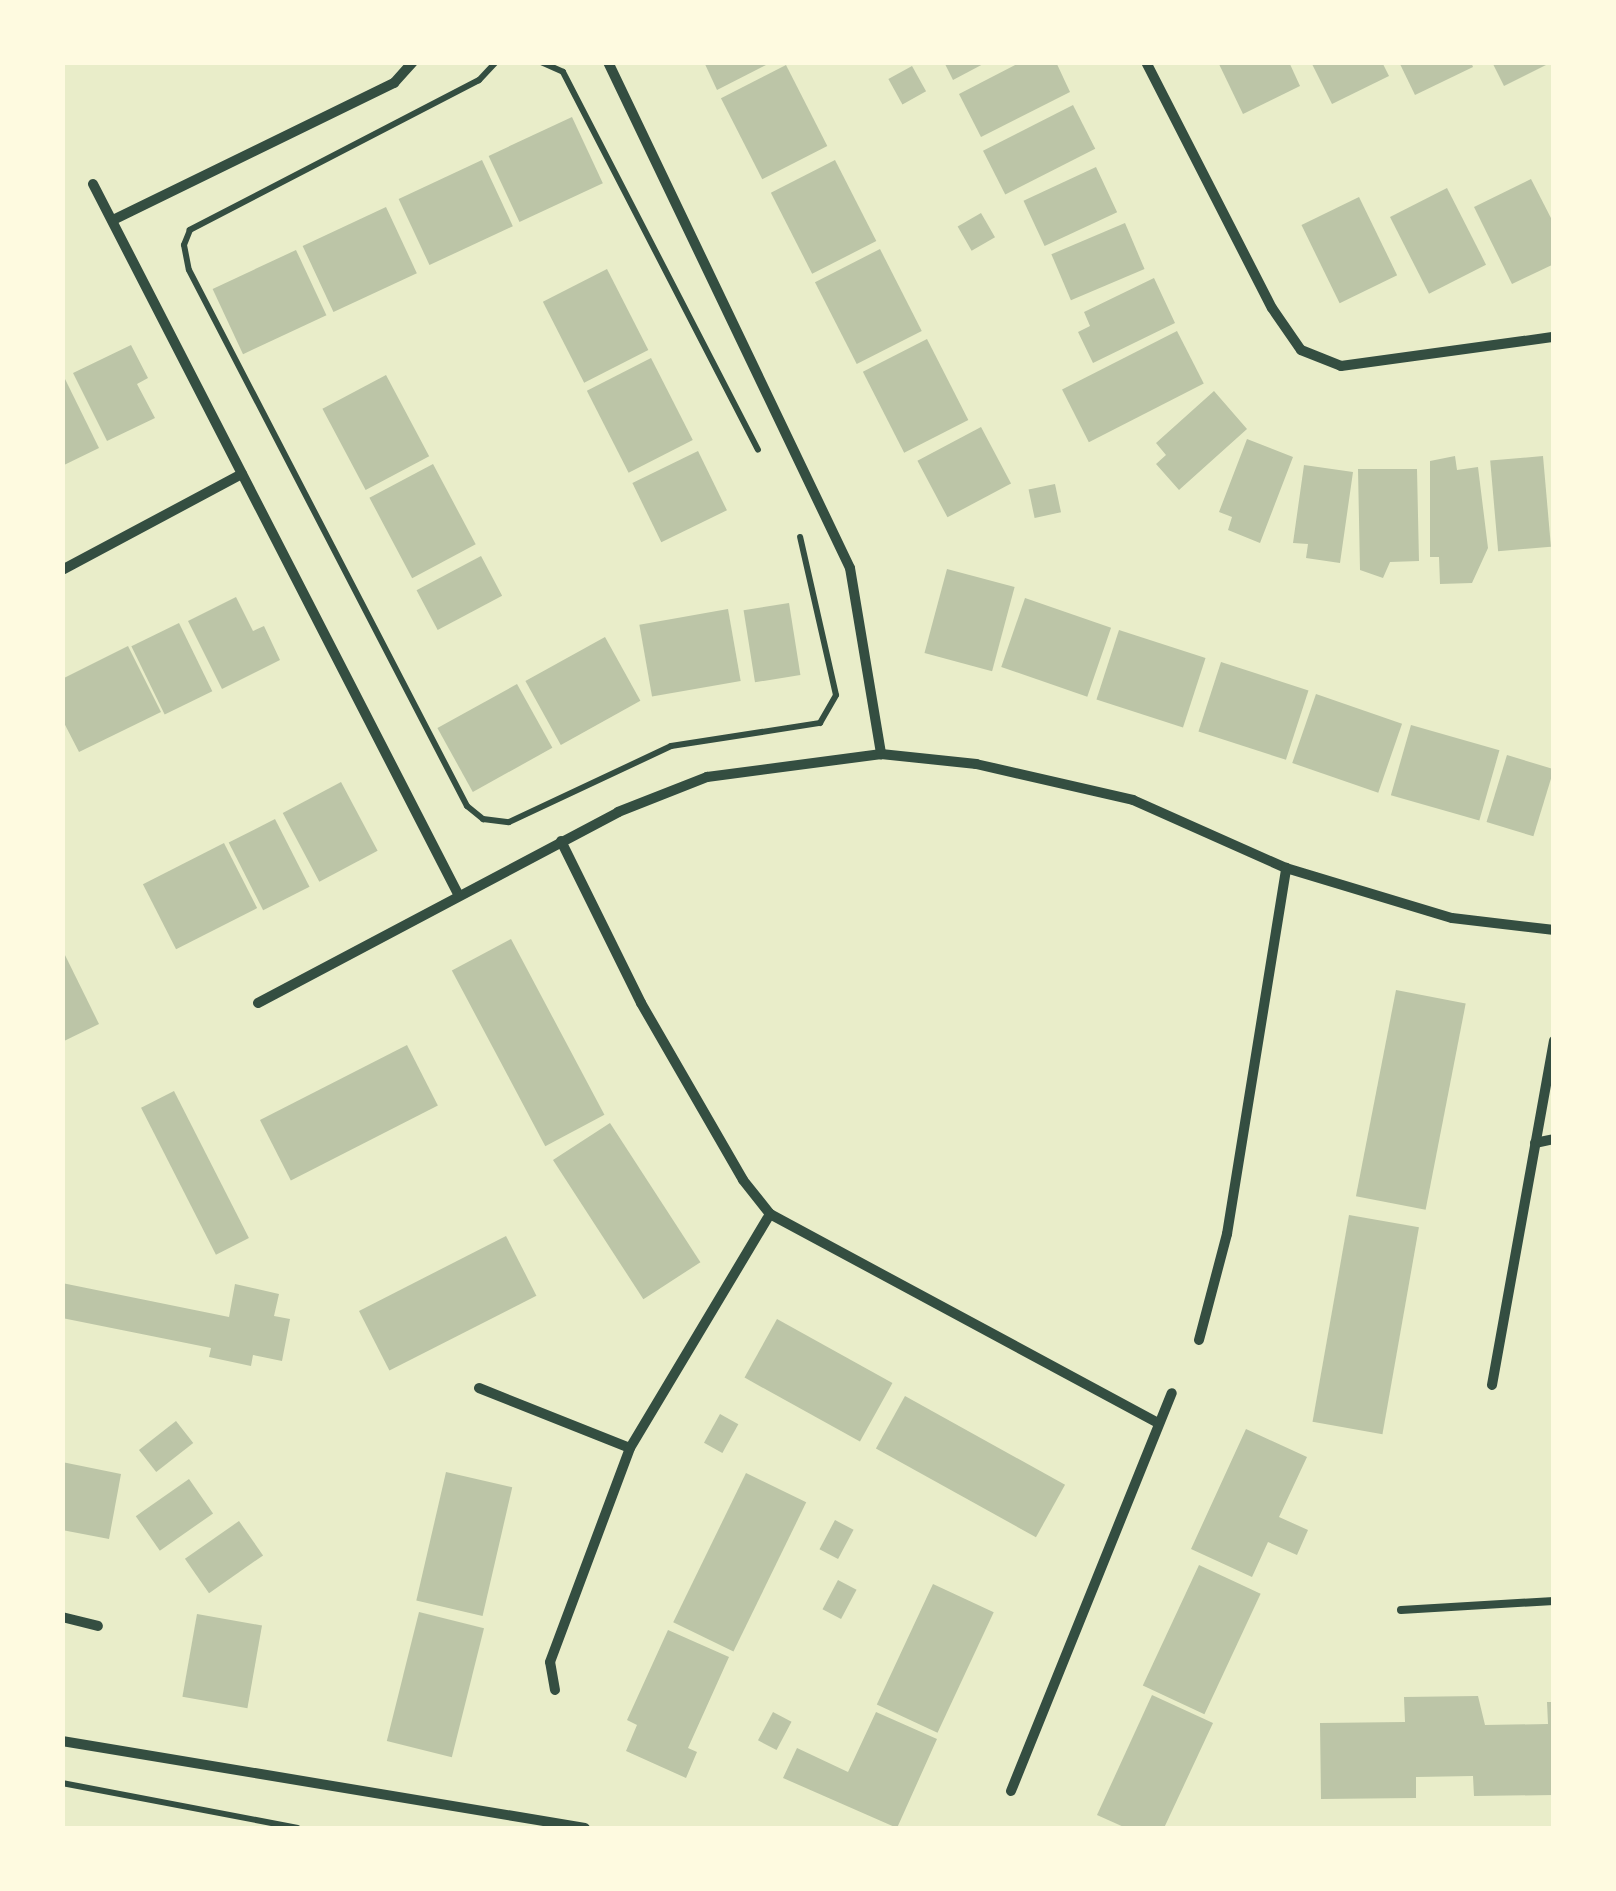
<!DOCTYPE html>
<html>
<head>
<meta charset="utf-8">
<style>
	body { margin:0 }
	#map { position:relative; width:1616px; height:1891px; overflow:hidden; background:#e9edc9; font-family:Raleway,sans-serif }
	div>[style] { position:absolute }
	.building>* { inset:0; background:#bcc5a7; transform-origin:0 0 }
	.path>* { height:6px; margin:-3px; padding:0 3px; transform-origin:3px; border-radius:3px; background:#344e41 }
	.service>* { height:8px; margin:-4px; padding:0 4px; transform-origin:4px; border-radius:4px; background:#344e41 }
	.minor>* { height:10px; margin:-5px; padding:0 5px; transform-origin:5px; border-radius:5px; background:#344e41 }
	span { translate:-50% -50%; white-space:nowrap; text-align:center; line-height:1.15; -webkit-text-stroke:10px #fefae0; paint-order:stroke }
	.frame { position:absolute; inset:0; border:65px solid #fefae0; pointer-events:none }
</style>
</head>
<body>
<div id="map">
	<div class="building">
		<div style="clip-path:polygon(704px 62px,772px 62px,717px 90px)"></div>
		<div style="clip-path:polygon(944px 62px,987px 62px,953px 80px)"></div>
		<div style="clip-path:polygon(1021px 62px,1056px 62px,1070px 92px,981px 137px,959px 94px)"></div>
		<div style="clip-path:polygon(1218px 62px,1289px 62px,1300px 86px,1243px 114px)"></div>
		<div style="clip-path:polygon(1311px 62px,1382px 62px,1389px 76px,1332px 104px)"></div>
		<div style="clip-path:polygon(1399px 62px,1471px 62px,1473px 67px,1415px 95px)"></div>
		<div style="clip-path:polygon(1492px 62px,1552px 62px,1504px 86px)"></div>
		<div style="left:786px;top:65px;width:91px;height:73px;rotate:63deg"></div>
		<div style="left:912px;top:66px;width:29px;height:27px;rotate:61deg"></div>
		<div style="left:1073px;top:105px;width:49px;height:101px;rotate:63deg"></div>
		<div style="left:572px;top:117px;width:73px;height:92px;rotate:65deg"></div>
		<div style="left:482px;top:160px;width:73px;height:92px;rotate:65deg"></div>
		<div style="left:835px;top:160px;width:91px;height:72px;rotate:63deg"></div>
		<div style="left:1096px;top:167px;width:50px;height:80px;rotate:65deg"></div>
		<div style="clip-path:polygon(1531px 179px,1554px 224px,1554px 264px,1512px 284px,1474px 207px)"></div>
		<div style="left:1447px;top:188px;width:86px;height:64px;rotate:63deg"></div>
		<div style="left:1359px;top:197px;width:87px;height:64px;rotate:64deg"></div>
		<div style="left:386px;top:207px;width:73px;height:92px;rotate:65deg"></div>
		<div style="left:981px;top:213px;width:28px;height:27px;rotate:60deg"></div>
		<div style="left:1125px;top:223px;width:50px;height:80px;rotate:67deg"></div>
		<div style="left:880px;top:249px;width:92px;height:73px;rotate:63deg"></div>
		<div style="left:296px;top:250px;width:72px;height:92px;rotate:65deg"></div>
		<div style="left:607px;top:269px;width:91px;height:72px;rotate:63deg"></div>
		<div style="clip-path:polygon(1154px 278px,1175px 323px,1093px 363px,1078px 332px,1090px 326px,1084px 312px)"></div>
		<div style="left:1177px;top:331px;width:59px;height:129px;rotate:63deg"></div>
		<div style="left:927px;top:339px;width:91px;height:72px;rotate:63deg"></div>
		<div style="clip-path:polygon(131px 345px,148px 378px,137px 384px,155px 418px,107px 441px,73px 373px)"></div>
		<div style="left:651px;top:358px;width:92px;height:72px;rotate:63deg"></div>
		<div style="left:386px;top:375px;width:92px;height:72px;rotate:62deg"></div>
		<div style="clip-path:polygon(65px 379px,99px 448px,62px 466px,62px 380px)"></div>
		<div style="clip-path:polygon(1214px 391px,1247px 429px,1179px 490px,1156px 464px,1166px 455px,1156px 443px)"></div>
		<div style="left:981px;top:427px;width:64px;height:72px;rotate:62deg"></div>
		<div style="clip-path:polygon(1247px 439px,1293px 457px,1260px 543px,1228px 530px,1232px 517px,1219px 512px)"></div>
		<div style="left:698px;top:451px;width:66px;height:73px;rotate:64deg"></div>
		<div style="clip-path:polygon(1455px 456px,1457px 470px,1478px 467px,1488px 548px,1472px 583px,1440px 584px,1439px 557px,1430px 557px,1430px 461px)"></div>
		<div style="left:1543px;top:456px;width:91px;height:53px;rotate:85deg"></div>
		<div style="left:433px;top:464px;width:91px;height:72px;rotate:62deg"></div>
		<div style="clip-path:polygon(1304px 465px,1353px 472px,1340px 563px,1306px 558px,1308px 544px,1293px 543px)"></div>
		<div style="clip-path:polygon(1358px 469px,1417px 469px,1419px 561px,1390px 562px,1383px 578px,1360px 570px)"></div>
		<div style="left:1055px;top:484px;width:29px;height:27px;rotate:78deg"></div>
		<div style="left:481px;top:556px;width:45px;height:73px;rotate:62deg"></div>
		<div style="left:947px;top:569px;width:70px;height:87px;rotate:15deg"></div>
		<div style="clip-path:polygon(236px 597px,253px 631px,264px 626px,280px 660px,222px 689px,188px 621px)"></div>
		<div style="left:1025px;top:598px;width:91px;height:73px;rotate:19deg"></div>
		<div style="left:789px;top:603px;width:73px;height:46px;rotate:81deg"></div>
		<div style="left:728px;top:609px;width:73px;height:90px;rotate:80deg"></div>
		<div style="left:179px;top:623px;width:76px;height:53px;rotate:64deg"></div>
		<div style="left:1119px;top:630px;width:91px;height:73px;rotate:18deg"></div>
		<div style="left:605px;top:637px;width:73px;height:91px;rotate:61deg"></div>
		<div style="clip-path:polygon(128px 646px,161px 712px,79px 752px,62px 719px,62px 679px)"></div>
		<div style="left:1221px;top:662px;width:92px;height:73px;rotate:18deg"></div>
		<div style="left:517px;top:684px;width:73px;height:91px;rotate:61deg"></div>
		<div style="left:1316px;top:694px;width:91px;height:73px;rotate:19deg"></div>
		<div style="left:1411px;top:725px;width:92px;height:73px;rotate:16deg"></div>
		<div style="left:1507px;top:755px;width:49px;height:70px;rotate:17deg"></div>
		<div style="left:341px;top:782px;width:78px;height:66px;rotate:62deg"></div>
		<div style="left:275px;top:819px;width:76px;height:52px;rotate:63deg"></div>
		<div style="left:224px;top:843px;width:73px;height:91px;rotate:63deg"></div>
		<div style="left:511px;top:939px;width:199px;height:67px;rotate:62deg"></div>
		<div style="clip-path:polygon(62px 949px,99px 1024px,62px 1042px)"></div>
		<div style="left:1396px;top:990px;width:71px;height:210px;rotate:11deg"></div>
		<div style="left:407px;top:1045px;width:68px;height:165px;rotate:63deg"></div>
		<div style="left:174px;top:1091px;width:165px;height:37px;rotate:63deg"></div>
		<div style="left:610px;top:1123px;width:166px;height:68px;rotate:57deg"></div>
		<div style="left:1349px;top:1215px;width:71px;height:210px;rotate:10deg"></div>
		<div style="left:506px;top:1236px;width:67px;height:165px;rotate:63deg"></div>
		<div style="clip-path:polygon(62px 1283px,229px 1317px,235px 1284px,279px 1294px,274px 1316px,290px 1319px,282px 1361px,253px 1355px,251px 1366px,209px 1357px,211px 1348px,62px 1318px)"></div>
		<div style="left:777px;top:1319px;width:132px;height:67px;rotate:29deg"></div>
		<div style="left:905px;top:1396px;width:183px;height:60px;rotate:29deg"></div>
		<div style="left:720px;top:1414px;width:21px;height:33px;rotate:29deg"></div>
		<div style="left:176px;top:1421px;width:28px;height:47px;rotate:52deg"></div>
		<div style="clip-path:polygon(1246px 1429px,1307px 1457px,1279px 1517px,1308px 1530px,1297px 1555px,1268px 1542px,1252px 1577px,1191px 1549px)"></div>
		<div style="clip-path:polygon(62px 1462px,121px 1474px,109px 1539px,62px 1530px)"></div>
		<div style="left:446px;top:1472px;width:68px;height:132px;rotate:13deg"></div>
		<div style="left:746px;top:1473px;width:67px;height:166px;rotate:26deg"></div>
		<div style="left:189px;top:1479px;width:42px;height:65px;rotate:55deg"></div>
		<div style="left:835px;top:1520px;width:21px;height:33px;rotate:28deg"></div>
		<div style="left:239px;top:1521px;width:42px;height:66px;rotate:55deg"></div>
		<div style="left:1199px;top:1565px;width:68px;height:133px;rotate:25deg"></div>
		<div style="left:838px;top:1580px;width:21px;height:33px;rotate:28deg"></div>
		<div style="left:933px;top:1584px;width:67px;height:133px;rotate:25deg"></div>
		<div style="left:419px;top:1612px;width:67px;height:133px;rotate:14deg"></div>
		<div style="left:197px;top:1614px;width:66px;height:84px;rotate:10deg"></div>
		<div style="clip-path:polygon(668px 1630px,729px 1657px,688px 1748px,697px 1752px,686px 1778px,626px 1751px,637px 1725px,627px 1720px)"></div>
		<div style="clip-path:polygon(1152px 1695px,1213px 1723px,1164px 1828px,1126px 1828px,1097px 1815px)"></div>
		<div style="clip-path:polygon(1478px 1696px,1485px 1725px,1548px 1724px,1547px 1702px,1554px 1702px,1554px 1795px,1474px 1796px,1473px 1776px,1416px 1777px,1416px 1798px,1321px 1799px,1320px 1723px,1405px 1722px,1404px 1697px)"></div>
		<div style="left:773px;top:1712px;width:21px;height:32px;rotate:28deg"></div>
		<div style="clip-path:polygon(876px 1712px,937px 1739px,897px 1828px,783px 1778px,797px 1748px,848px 1772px)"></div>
	</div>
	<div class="path">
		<div style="left:496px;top:62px;width:25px;rotate:133deg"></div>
		<div style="left:479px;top:80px;width:326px;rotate:152.6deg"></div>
		<div style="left:190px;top:230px;width:16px;rotate:112deg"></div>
		<div style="left:184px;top:245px;width:25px;rotate:79deg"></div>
		<div style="left:189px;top:270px;width:604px;rotate:62.59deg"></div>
		<div style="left:467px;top:806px;width:21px;rotate:39deg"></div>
		<div style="left:483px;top:819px;width:26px;rotate:7deg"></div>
		<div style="left:509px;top:822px;width:179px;rotate:-25.1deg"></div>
		<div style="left:671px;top:746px;width:151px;rotate:-8.8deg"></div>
		<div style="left:820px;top:723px;width:32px;rotate:-60deg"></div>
		<div style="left:836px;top:695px;width:162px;rotate:-102.8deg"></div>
		<div style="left:541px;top:62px;width:24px;rotate:24deg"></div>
		<div style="left:563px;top:72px;width:425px;rotate:62.7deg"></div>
		<div style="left:62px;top:1783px;width:240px;rotate:10.8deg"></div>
	</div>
	<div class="service">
		<div style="left:1401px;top:1610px;width:153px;rotate:-3.4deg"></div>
	</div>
	<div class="minor">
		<div style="left:608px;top:62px;width:561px;rotate:64.44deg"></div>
		<div style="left:850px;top:568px;width:189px;rotate:80.5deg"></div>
		<div style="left:1146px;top:62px;width:276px;rotate:62.9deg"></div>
		<div style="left:1272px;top:308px;width:51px;rotate:55.4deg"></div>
		<div style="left:1301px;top:350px;width:43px;rotate:21.8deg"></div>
		<div style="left:1341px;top:366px;width:215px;rotate:-7.8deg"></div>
		<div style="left:93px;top:184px;width:798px;rotate:62.79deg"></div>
		<div style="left:113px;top:220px;width:313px;rotate:-26deg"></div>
		<div style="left:394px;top:83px;width:28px;rotate:-48deg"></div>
		<div style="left:62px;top:570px;width:204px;rotate:-28.1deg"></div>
		<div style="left:561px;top:841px;width:181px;rotate:63.7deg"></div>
		<div style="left:641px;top:1003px;width:204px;rotate:60deg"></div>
		<div style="left:743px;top:1180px;width:43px;rotate:51.5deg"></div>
		<div style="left:770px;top:1214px;width:441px;rotate:28.3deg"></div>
		<div style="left:258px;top:1003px;width:408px;rotate:-27.9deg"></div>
		<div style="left:618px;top:812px;width:96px;rotate:-21.5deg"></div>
		<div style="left:707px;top:777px;width:176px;rotate:-7.5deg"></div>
		<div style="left:881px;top:754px;width:96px;rotate:6deg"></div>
		<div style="left:976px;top:764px;width:161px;rotate:12.9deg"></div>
		<div style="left:1133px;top:800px;width:167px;rotate:24deg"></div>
		<div style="left:1286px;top:868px;width:173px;rotate:16.8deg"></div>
		<div style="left:1452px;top:918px;width:103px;rotate:6.7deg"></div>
		<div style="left:1535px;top:1143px;width:19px;rotate:-12deg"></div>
		<div style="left:1199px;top:1340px;width:110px;rotate:-75.2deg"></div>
		<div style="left:1227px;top:1234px;width:371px;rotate:-80.8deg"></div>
		<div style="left:1492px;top:1385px;width:350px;rotate:-79.8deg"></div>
		<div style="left:479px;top:1388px;width:162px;rotate:21.7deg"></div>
		<div style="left:62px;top:1617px;width:37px;rotate:14deg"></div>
		<div style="left:555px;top:1690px;width:28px;rotate:-100deg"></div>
		<div style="left:550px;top:1662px;width:228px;rotate:-69.5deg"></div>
		<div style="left:630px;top:1448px;width:273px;rotate:-59.1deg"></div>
		<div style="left:62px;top:1741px;width:530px;rotate:9.44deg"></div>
		<div style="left:1011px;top:1791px;width:429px;rotate:-68deg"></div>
	</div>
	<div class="frame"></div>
</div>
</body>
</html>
